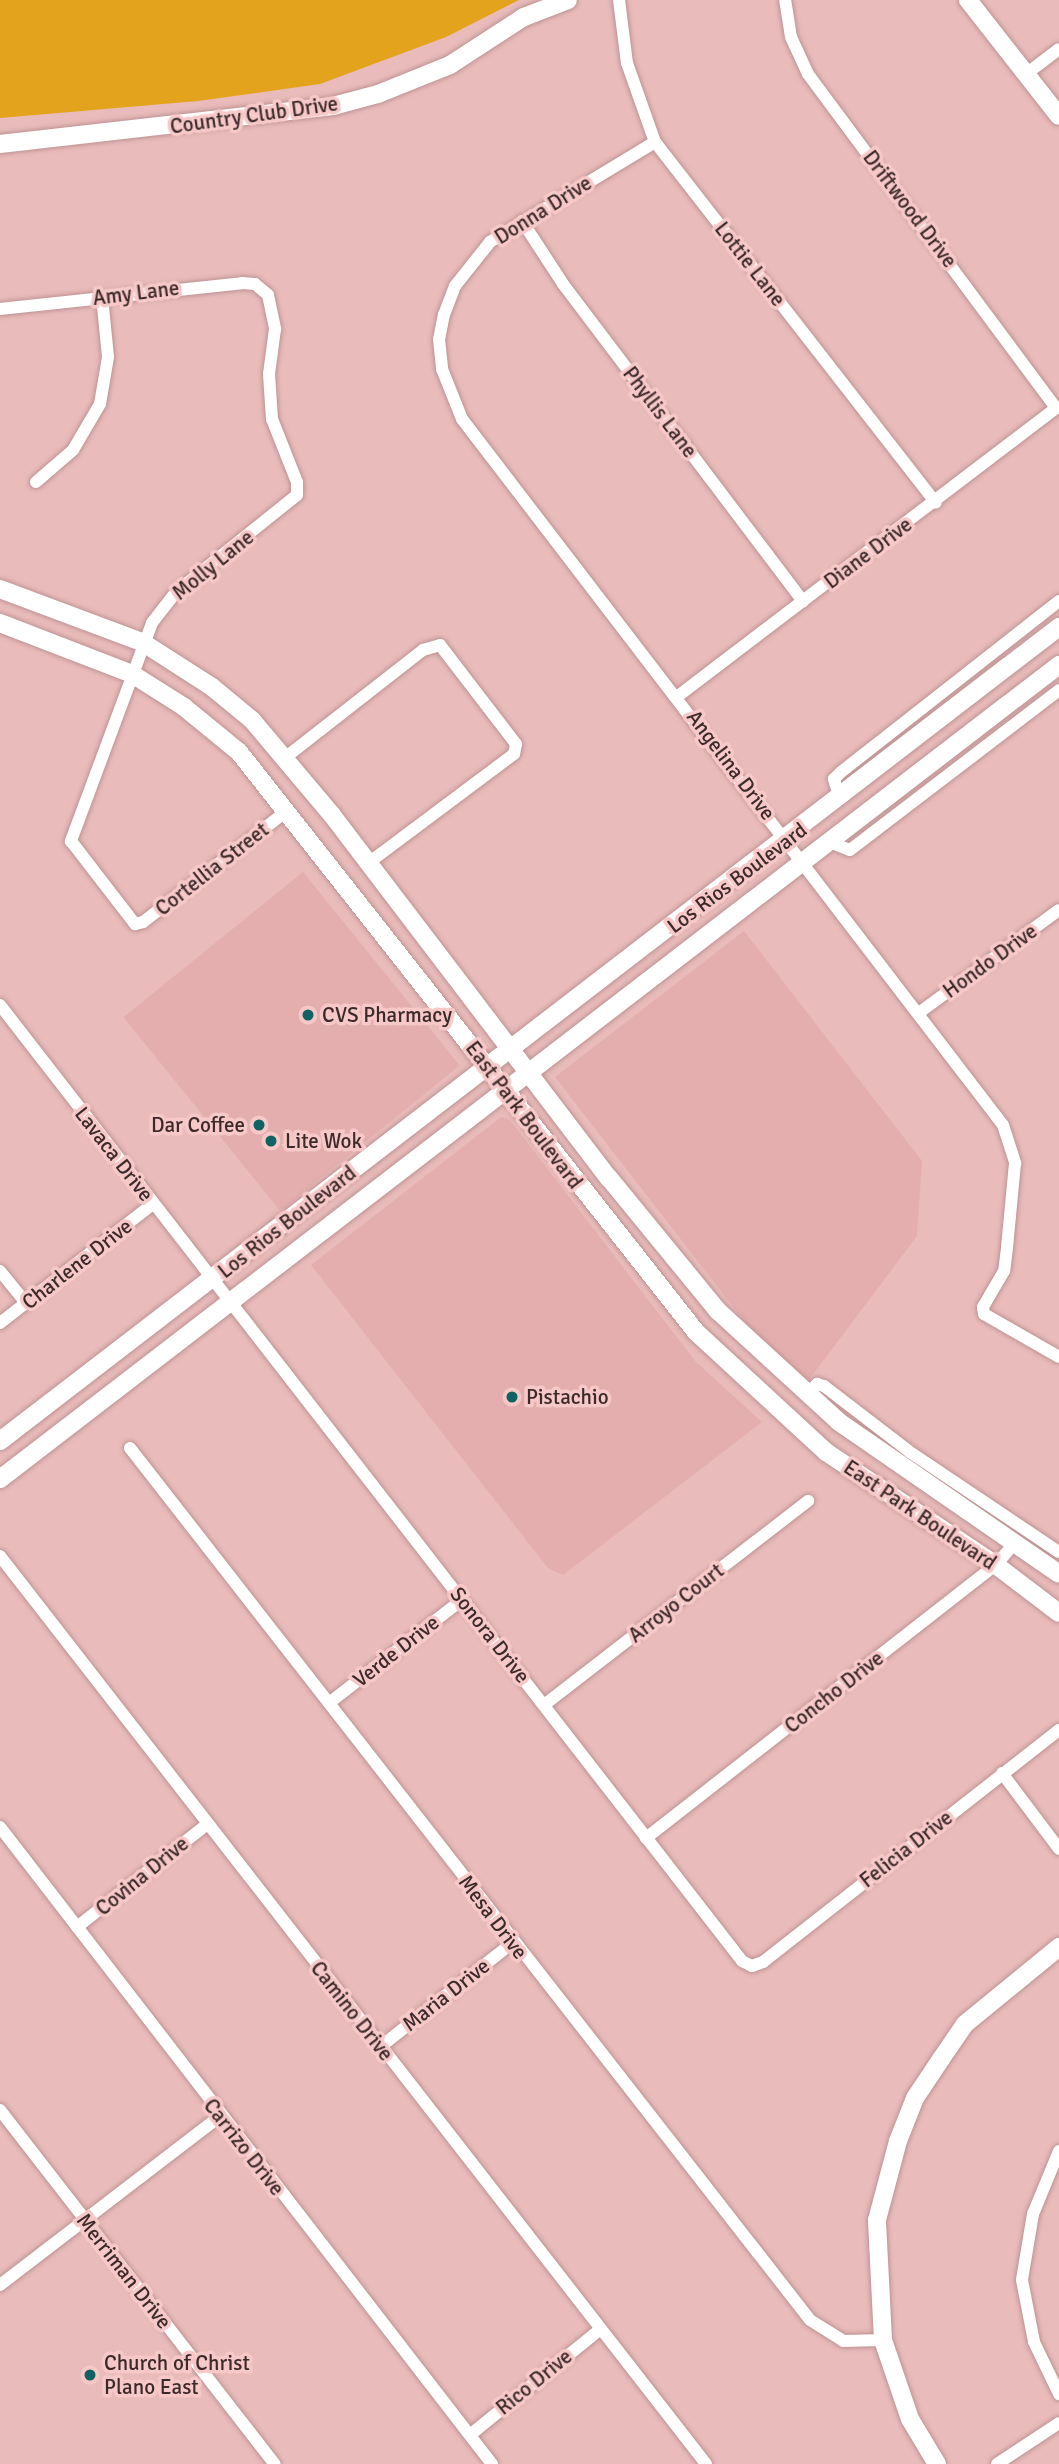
<!DOCTYPE html>
<html>
<head>
<meta charset="utf-8">
<style>
	body { margin:0 }
	#map { position:relative; width:1059px; height:2464px; overflow:hidden; background:#e9bbbb; font-family:Signika,sans-serif }
	div>[style] { position:absolute }
	.built>* { inset:0; background:#e4aeae; transform-origin:0 0 }
	.green>* { inset:0; background:#e4a31d }
	.roads { filter:drop-shadow(0 0 2px #bf9393) drop-shadow(0 0 2px #bf9393) }
	.street>* { height:12px; margin:-6px; padding:0 6px; transform-origin:6px; border-radius:6px; background:#fff }
	.secondary>* { height:18px; margin:-9px; padding:0 9px; transform-origin:9px; border-radius:9px; background:#fff }
	.dots>* { width:19px; height:19px; translate:-50% -50%; box-sizing:border-box; border:4px solid #f7c8c8; border-radius:50% }
	span { translate:-50% -50%; white-space:nowrap; text-align:center; line-height:1.15; -webkit-text-stroke:7px #f7c8c8; paint-order:stroke }
	.street-label { font-size:21px; color:#3c2a2a }
	.poi-label { font-size:21px; color:#3c2a2a }
	.left { translate:0 -50%; text-align:left }
	.right { translate:-100% -50%; text-align:right }
</style>
</head>
<body>
<div id="map">
	<div class="built">
		<div style="left:303px;top:872px;width:249px;height:231px;rotate:51deg"></div>
		<div style="clip-path:polygon(744px 931px,922px 1161px,917px 1236px,808px 1381px,751px 1330px,555px 1077px)"></div>
		<div style="clip-path:polygon(501px 1117px,510px 1120px,696px 1362px,762px 1422px,563px 1575px,548px 1568px,311px 1265px)"></div>
	</div>
	<div class="green">
		<div style="clip-path:polygon(0 0,519px 0,446px 37px,320px 84px,198px 101px,0 118px)"></div>
	</div>
	<div class="roads">
		<div class="street">
			<div style="left:619px;top:0;width:64px;rotate:82.8deg"></div>
			<div style="left:627px;top:63px;width:84px;rotate:70.5deg"></div>
			<div style="left:655px;top:142px;width:457px;rotate:52.1deg"></div>
			<div style="left:1026px;top:74px;width:41px;rotate:-37.1deg"></div>
			<div style="left:655px;top:142px;width:193px;rotate:148.8deg"></div>
			<div style="left:490px;top:242px;width:56px;rotate:128.5deg"></div>
			<div style="left:455px;top:286px;width:30px;rotate:111deg"></div>
			<div style="left:444px;top:314px;width:25px;rotate:101deg"></div>
			<div style="left:439px;top:339px;width:30px;rotate:84deg"></div>
			<div style="left:442px;top:369px;width:54px;rotate:68.2deg"></div>
			<div style="left:462px;top:419px;width:889px;rotate:52.54deg"></div>
			<div style="left:1003px;top:1125px;width:40px;rotate:72deg"></div>
			<div style="left:1015px;top:1163px;width:85px;rotate:95.4deg"></div>
			<div style="left:1007px;top:1248px;width:23px;rotate:97deg"></div>
			<div style="left:1004px;top:1271px;width:42px;rotate:120.3deg"></div>
			<div style="left:983px;top:1307px;width:7px;rotate:82deg"></div>
			<div style="left:984px;top:1314px;width:86px;rotate:29.8deg"></div>
			<div style="left:522px;top:221px;width:75px;rotate:56.9deg"></div>
			<div style="left:563px;top:284px;width:398px;rotate:52.9deg"></div>
			<div style="left:0;top:309px;width:243px;rotate:-6.1deg"></div>
			<div style="left:242px;top:283px;width:13px;rotate:4deg"></div>
			<div style="left:255px;top:284px;width:17px;rotate:40deg"></div>
			<div style="left:268px;top:295px;width:35px;rotate:78deg"></div>
			<div style="left:275px;top:329px;width:45px;rotate:97.6deg"></div>
			<div style="left:269px;top:374px;width:45px;rotate:86.2deg"></div>
			<div style="left:272px;top:419px;width:68px;rotate:68.4deg"></div>
			<div style="left:297px;top:482px;width:13px;rotate:90deg"></div>
			<div style="left:297px;top:495px;width:155px;rotate:141.3deg"></div>
			<div style="left:176px;top:592px;width:39px;rotate:128deg"></div>
			<div style="left:152px;top:623px;width:233px;rotate:110.4deg"></div>
			<div style="left:71px;top:841px;width:105px;rotate:52.4deg"></div>
			<div style="left:135px;top:924px;width:8px;rotate:-14deg"></div>
			<div style="left:143px;top:922px;width:183px;rotate:-37.7deg"></div>
			<div style="left:36px;top:482px;width:49px;rotate:-40.9deg"></div>
			<div style="left:73px;top:450px;width:53px;rotate:-59.6deg"></div>
			<div style="left:100px;top:404px;width:48px;rotate:-80.3deg"></div>
			<div style="left:108px;top:357px;width:60px;rotate:-95.7deg"></div>
			<div style="left:678px;top:696px;width:475px;rotate:-37.3deg"></div>
			<div style="left:1056px;top:408px;width:416px;rotate:-126.6deg"></div>
			<div style="left:808px;top:74px;width:41px;rotate:-114.7deg"></div>
			<div style="left:791px;top:37px;width:37px;rotate:-99deg"></div>
			<div style="left:286px;top:757px;width:174px;rotate:-38deg"></div>
			<div style="left:423px;top:650px;width:18px;rotate:-16deg"></div>
			<div style="left:440px;top:645px;width:125px;rotate:52.5deg"></div>
			<div style="left:516px;top:744px;width:10px;rotate:101deg"></div>
			<div style="left:514px;top:754px;width:184px;rotate:143.2deg"></div>
			<div style="left:840px;top:799px;width:21px;rotate:-107deg"></div>
			<div style="left:834px;top:779px;width:10px;rotate:-45deg"></div>
			<div style="left:841px;top:772px;width:277px;rotate:-38.1deg"></div>
			<div style="left:829px;top:842px;width:22px;rotate:21deg"></div>
			<div style="left:850px;top:850px;width:263px;rotate:-37.4deg"></div>
			<div style="left:0;top:1005px;width:1210px;rotate:52.18deg"></div>
			<div style="left:742px;top:1961px;width:11px;rotate:27deg"></div>
			<div style="left:752px;top:1966px;width:12px;rotate:-20deg"></div>
			<div style="left:763px;top:1962px;width:376px;rotate:-38.1deg"></div>
			<div style="left:920px;top:1012px;width:172px;rotate:-36.3deg"></div>
			<div style="left:0;top:1271px;width:41px;rotate:50.9deg"></div>
			<div style="left:0;top:1323px;width:194px;rotate:-37.9deg"></div>
			<div style="left:806px;top:1395px;width:16px;rotate:-45deg"></div>
			<div style="left:817px;top:1384px;width:7px;rotate:16deg"></div>
			<div style="left:824px;top:1386px;width:108px;rotate:37.5deg"></div>
			<div style="left:910px;top:1452px;width:179px;rotate:33.9deg"></div>
			<div style="left:130px;top:1448px;width:1106px;rotate:52.05deg"></div>
			<div style="left:810px;top:2320px;width:39px;rotate:32deg"></div>
			<div style="left:843px;top:2341px;width:40px;rotate:-1.4deg"></div>
			<div style="left:0;top:1556px;width:1150px;rotate:52.13deg"></div>
			<div style="left:329px;top:1703px;width:168px;rotate:-37.8deg"></div>
			<div style="left:544px;top:1705px;width:334px;rotate:-37.7deg"></div>
			<div style="left:1002px;top:1773px;width:95px;rotate:53.1deg"></div>
			<div style="left:0;top:1827px;width:805px;rotate:52.32deg"></div>
			<div style="left:646px;top:1838px;width:444px;rotate:-38deg"></div>
			<div style="left:996px;top:1565px;width:31px;rotate:-50deg"></div>
			<div style="left:77px;top:1927px;width:164px;rotate:-38.3deg"></div>
			<div style="left:380px;top:2047px;width:168px;rotate:-38.2deg"></div>
			<div style="left:0;top:2110px;width:448px;rotate:52.2deg"></div>
			<div style="left:1059px;top:2151px;width:68px;rotate:112.4deg"></div>
			<div style="left:1033px;top:2214px;width:67px;rotate:99.5deg"></div>
			<div style="left:1022px;top:2280px;width:63px;rotate:79deg"></div>
			<div style="left:1034px;top:2342px;width:58px;rotate:64.3deg"></div>
			<div style="left:0;top:2285px;width:277px;rotate:-37.5deg"></div>
			<div style="left:470px;top:2435px;width:166px;rotate:-39.1deg"></div>
			<div style="left:997px;top:2464px;width:74px;rotate:-33.5deg"></div>
		</div>
		<div class="secondary">
			<div style="left:968px;top:0;width:147px;rotate:51.9deg"></div>
			<div style="left:0;top:144px;width:335px;rotate:-6.5deg"></div>
			<div style="left:333px;top:106px;width:47px;rotate:-14.9deg"></div>
			<div style="left:378px;top:94px;width:78px;rotate:-21.9deg"></div>
			<div style="left:450px;top:65px;width:88px;rotate:-33deg"></div>
			<div style="left:524px;top:17px;width:47px;rotate:-21.1deg"></div>
			<div style="left:0;top:589px;width:152px;rotate:20.5deg"></div>
			<div style="left:142px;top:642px;width:83px;rotate:32.7deg"></div>
			<div style="left:212px;top:687px;width:52px;rotate:39.5deg"></div>
			<div style="left:252px;top:720px;width:124px;rotate:49.9deg"></div>
			<div style="left:332px;top:815px;width:457px;rotate:52.7deg"></div>
			<div style="left:609px;top:1178px;width:172px;rotate:50.7deg"></div>
			<div style="left:718px;top:1311px;width:164px;rotate:42.5deg"></div>
			<div style="left:839px;top:1422px;width:267px;rotate:34.6deg"></div>
			<div style="left:0;top:623px;width:142px;rotate:21.1deg"></div>
			<div style="left:132px;top:674px;width:62px;rotate:32.4deg"></div>
			<div style="left:184px;top:707px;width:71px;rotate:39.3deg"></div>
			<div style="left:239px;top:752px;width:738px;rotate:51.76deg"></div>
			<div style="left:696px;top:1332px;width:177px;rotate:42.7deg"></div>
			<div style="left:826px;top:1452px;width:204px;rotate:33.6deg"></div>
			<div style="left:996px;top:1565px;width:79px;rotate:37.3deg"></div>
			<div style="left:0;top:1441px;width:1336px;rotate:-37.55deg"></div>
			<div style="left:0;top:1479px;width:1336px;rotate:-37.55deg"></div>
			<div style="left:937px;top:2464px;width:52px;rotate:-121deg"></div>
			<div style="left:910px;top:2419px;width:83px;rotate:-108.9deg"></div>
			<div style="left:883px;top:2340px;width:120px;rotate:-92.9deg"></div>
			<div style="left:877px;top:2220px;width:82px;rotate:-75.1deg"></div>
			<div style="left:898px;top:2141px;width:46px;rotate:-68.4deg"></div>
			<div style="left:915px;top:2098px;width:47px;rotate:-56.3deg"></div>
			<div style="left:941px;top:2059px;width:42px;rotate:-55.6deg"></div>
			<div style="left:965px;top:2024px;width:122px;rotate:-39.3deg"></div>
		</div>
	</div>
	<div class="dots">
		<div style="left:308px;top:1015px;background:#106264"></div>
		<div style="left:259px;top:1125px;background:#106264"></div>
		<div style="left:271px;top:1141px;background:#106264"></div>
		<div style="left:512px;top:1397px;background:#106264"></div>
		<div style="left:90px;top:2375px;background:#106264"></div>
	</div>
	<div class="street-label">
		<span style="left:254px;top:115px;rotate:-8deg">Country Club Drive</span>
		<span style="left:910px;top:209px;rotate:53deg">Driftwood Drive</span>
		<span style="left:543px;top:210px;rotate:-32deg">Donna Drive</span>
		<span style="left:750px;top:264px;rotate:52deg">Lottie Lane</span>
		<span style="left:136px;top:293px;rotate:-7deg">Amy Lane</span>
		<span style="left:660px;top:412px;rotate:53deg">Phyllis Lane</span>
		<span style="left:868px;top:553px;rotate:-37deg">Diane Drive</span>
		<span style="left:213px;top:565px;rotate:-39deg">Molly Lane</span>
		<span style="left:731px;top:765px;rotate:53deg">Angelina Drive</span>
		<span style="left:212px;top:869px;rotate:-38deg">Cortellia Street</span>
		<span style="left:737px;top:878px;rotate:-37deg">Los Rios Boulevard</span>
		<span style="left:990px;top:961px;rotate:-36deg">Hondo Drive</span>
		<span style="left:524px;top:1115px;rotate:53deg">East Park Boulevard</span>
		<span style="left:114px;top:1154px;rotate:52deg">Lavaca Drive</span>
		<span style="left:287px;top:1222px;rotate:-38deg">Los Rios Boulevard</span>
		<span style="left:77px;top:1264px;rotate:-38deg">Charlene Drive</span>
		<span style="left:920px;top:1515px;rotate:34deg">East Park Boulevard</span>
		<span style="left:676px;top:1603px;rotate:-38deg">Arroyo Court</span>
		<span style="left:490px;top:1635px;rotate:52deg">Sonora Drive</span>
		<span style="left:396px;top:1651px;rotate:-38deg">Verde Drive</span>
		<span style="left:834px;top:1692px;rotate:-38deg">Concho Drive</span>
		<span style="left:906px;top:1849px;rotate:-38deg">Felicia Drive</span>
		<span style="left:142px;top:1876px;rotate:-39deg">Covina Drive</span>
		<span style="left:493px;top:1917px;rotate:53deg">Mesa Drive</span>
		<span style="left:446px;top:1995px;rotate:-38deg">Maria Drive</span>
		<span style="left:352px;top:2011px;rotate:52deg">Camino Drive</span>
		<span style="left:244px;top:2147px;rotate:52deg">Carrizo Drive</span>
		<span style="left:124px;top:2271px;rotate:52deg">Merriman Drive</span>
		<span style="left:534px;top:2382px;rotate:-39deg">Rico Drive</span>
	</div>
	<div class="poi-label">
		<span class="left" style="left:322px;top:1015px">CVS Pharmacy</span>
		<span class="right" style="left:245px;top:1125px">Dar Coffee</span>
		<span class="left" style="left:285px;top:1141px">Lite Wok</span>
		<span class="left" style="left:526px;top:1397px">Pistachio</span>
		<span class="left" style="left:104px;top:2375px">Church of Christ<br>Plano East</span>
	</div>
</div>
</body>
</html>
